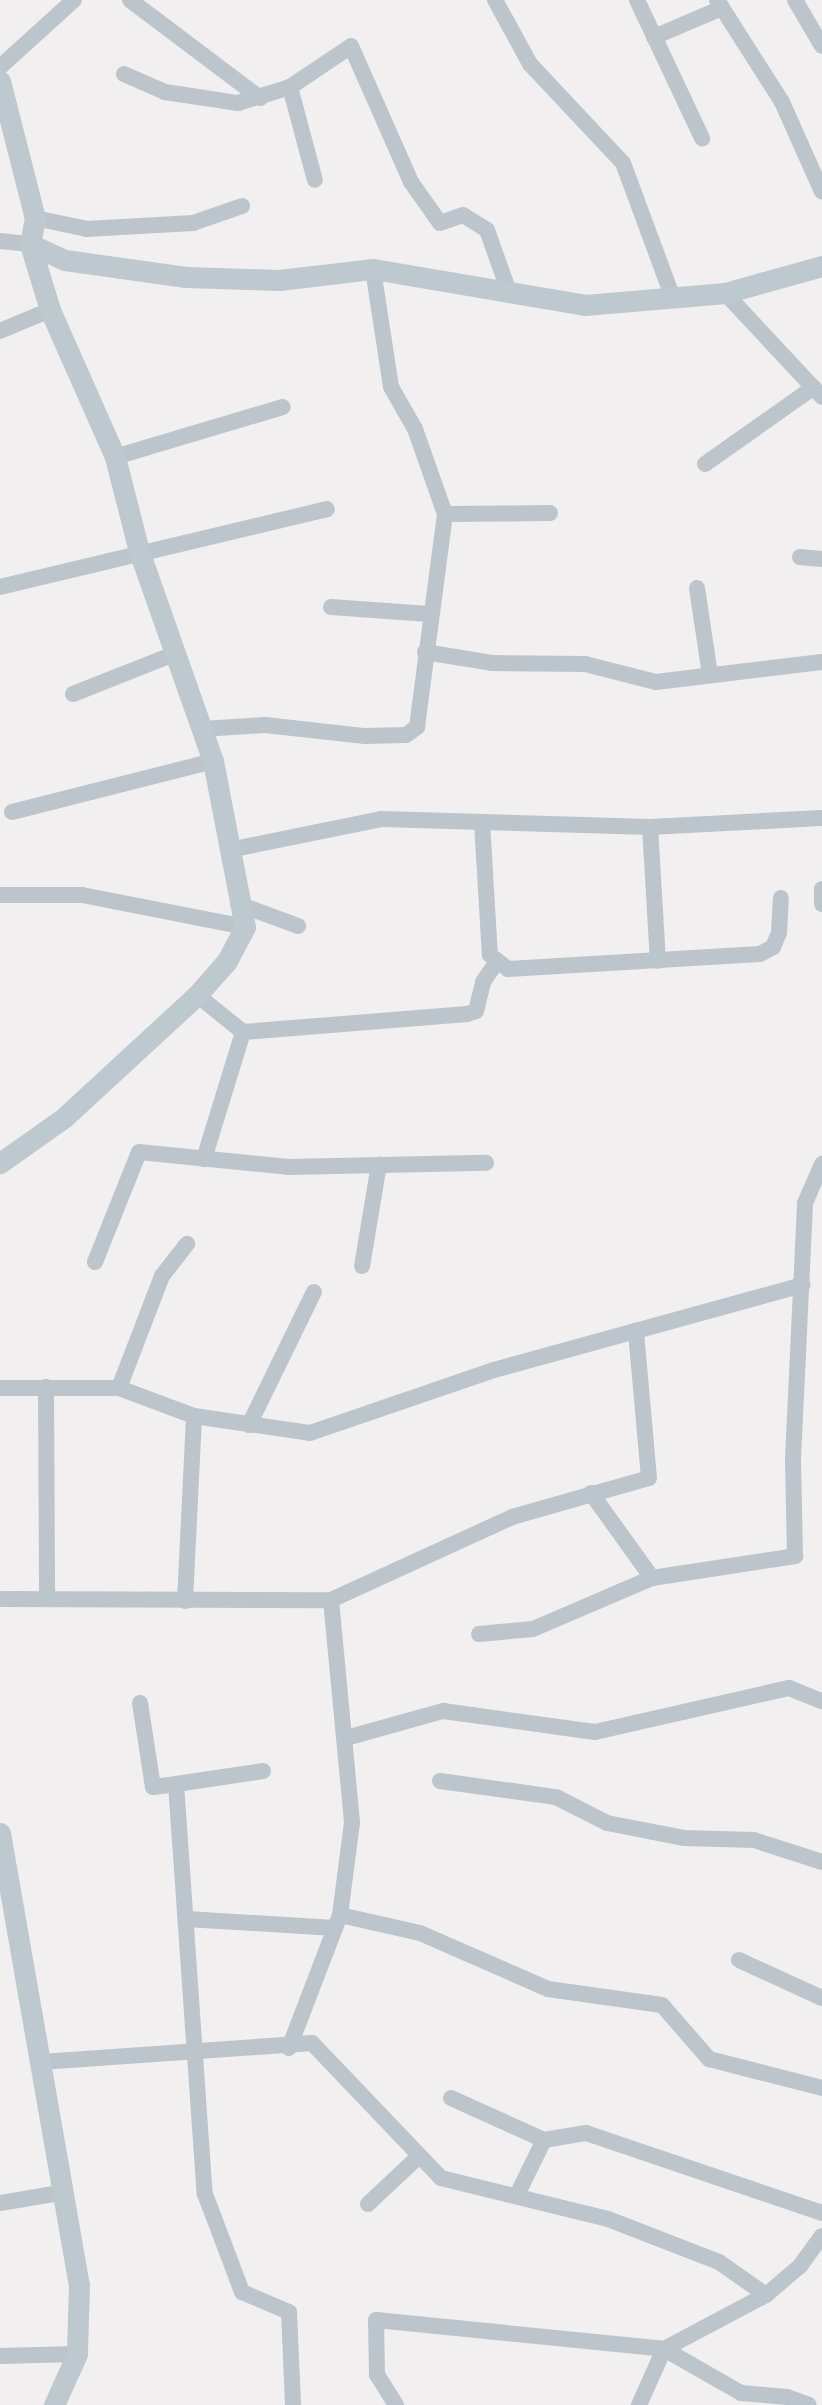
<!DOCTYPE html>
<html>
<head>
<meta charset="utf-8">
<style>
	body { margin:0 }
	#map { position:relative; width:822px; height:2405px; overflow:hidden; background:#f1eff0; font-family:Commissioner,sans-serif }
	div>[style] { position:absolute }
	.street>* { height:16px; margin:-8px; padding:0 8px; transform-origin:8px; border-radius:8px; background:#bcc5cb }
	.secondary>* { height:21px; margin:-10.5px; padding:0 10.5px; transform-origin:10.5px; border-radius:10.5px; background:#bdc8cf }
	span { translate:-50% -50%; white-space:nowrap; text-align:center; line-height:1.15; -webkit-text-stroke:7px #fff; paint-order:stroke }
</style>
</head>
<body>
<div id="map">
	<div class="street">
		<div style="left:130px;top:0;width:163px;rotate:37deg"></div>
		<div style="left:495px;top:0;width:73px;rotate:61.3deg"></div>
		<div style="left:530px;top:64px;width:136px;rotate:46.8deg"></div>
		<div style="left:623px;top:163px;width:144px;rotate:69.7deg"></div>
		<div style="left:637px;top:0;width:153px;rotate:64.8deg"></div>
		<div style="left:717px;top:0;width:121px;rotate:57.5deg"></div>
		<div style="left:782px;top:102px;width:98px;rotate:66deg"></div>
		<div style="left:795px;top:0;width:53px;rotate:59.6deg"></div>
		<div style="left:654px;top:37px;width:74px;rotate:-23.1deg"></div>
		<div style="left:0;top:67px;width:100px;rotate:-42.2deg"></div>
		<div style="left:124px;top:74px;width:45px;rotate:23.7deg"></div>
		<div style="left:165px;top:92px;width:74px;rotate:8.6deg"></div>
		<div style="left:238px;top:103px;width:54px;rotate:-17.1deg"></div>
		<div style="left:290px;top:87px;width:73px;rotate:-33.9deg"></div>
		<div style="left:351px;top:46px;width:149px;rotate:66.2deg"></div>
		<div style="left:411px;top:182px;width:50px;rotate:54.7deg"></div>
		<div style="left:440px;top:223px;width:24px;rotate:-19deg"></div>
		<div style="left:463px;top:215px;width:28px;rotate:32deg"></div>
		<div style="left:487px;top:230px;width:66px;rotate:70.5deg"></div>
		<div style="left:290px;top:87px;width:96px;rotate:75deg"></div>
		<div style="left:35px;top:218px;width:53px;rotate:11.9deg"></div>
		<div style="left:87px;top:229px;width:106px;rotate:-3.2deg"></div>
		<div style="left:193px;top:223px;width:52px;rotate:-19.1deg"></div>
		<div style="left:0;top:241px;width:30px;rotate:6deg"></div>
		<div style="left:725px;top:293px;width:142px;rotate:47deg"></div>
		<div style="left:0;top:331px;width:54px;rotate:-22.8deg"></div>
		<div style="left:115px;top:457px;width:175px;rotate:-16.6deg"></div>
		<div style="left:705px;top:464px;width:133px;rotate:-35.2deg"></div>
		<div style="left:445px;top:514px;width:105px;rotate:-0.5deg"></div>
		<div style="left:800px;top:557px;width:22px;rotate:5deg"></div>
		<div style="left:0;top:587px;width:336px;rotate:-13.4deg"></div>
		<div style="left:697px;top:588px;width:88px;rotate:81.5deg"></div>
		<div style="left:331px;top:607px;width:98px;rotate:4.1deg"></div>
		<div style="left:425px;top:652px;width:69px;rotate:9.2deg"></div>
		<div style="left:493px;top:663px;width:92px;rotate:0.6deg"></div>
		<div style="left:585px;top:664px;width:73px;rotate:14.2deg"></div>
		<div style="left:656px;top:682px;width:167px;rotate:-6.9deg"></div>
		<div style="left:73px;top:694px;width:109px;rotate:-21.6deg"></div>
		<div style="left:203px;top:729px;width:62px;rotate:-3.7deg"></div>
		<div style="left:265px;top:725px;width:101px;rotate:6.3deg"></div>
		<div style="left:365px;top:736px;width:41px;rotate:-1.4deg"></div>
		<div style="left:406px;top:735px;width:14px;rotate:-36deg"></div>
		<div style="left:417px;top:727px;width:215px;rotate:-82.5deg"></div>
		<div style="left:445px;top:514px;width:90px;rotate:-109.4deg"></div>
		<div style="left:415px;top:429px;width:48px;rotate:-119.7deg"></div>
		<div style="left:391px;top:387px;width:119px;rotate:-98.7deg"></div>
		<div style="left:12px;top:812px;width:207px;rotate:-14.2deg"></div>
		<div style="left:482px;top:822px;width:133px;rotate:86.6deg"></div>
		<div style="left:490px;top:955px;width:23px;rotate:38deg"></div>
		<div style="left:508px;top:969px;width:252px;rotate:-3.4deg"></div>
		<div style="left:760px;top:954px;width:15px;rotate:-28deg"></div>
		<div style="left:773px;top:947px;width:15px;rotate:-67deg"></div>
		<div style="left:779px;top:933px;width:35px;rotate:-87deg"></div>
		<div style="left:650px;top:827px;width:134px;rotate:86.6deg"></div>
		<div style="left:234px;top:849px;width:150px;rotate:-11.5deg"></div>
		<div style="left:381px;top:819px;width:269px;rotate:1.7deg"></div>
		<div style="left:650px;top:827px;width:172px;rotate:-3deg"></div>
		<div style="left:822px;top:889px;width:15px;rotate:90deg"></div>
		<div style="left:0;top:895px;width:82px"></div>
		<div style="left:82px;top:895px;width:166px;rotate:11.1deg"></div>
		<div style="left:238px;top:904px;width:64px;rotate:20.1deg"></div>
		<div style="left:197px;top:995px;width:59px;rotate:38.8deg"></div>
		<div style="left:243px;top:1032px;width:133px;rotate:107.1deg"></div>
		<div style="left:243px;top:1032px;width:225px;rotate:-4.6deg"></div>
		<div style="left:467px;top:1014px;width:9px;rotate:-18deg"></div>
		<div style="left:476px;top:1011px;width:30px;rotate:-76deg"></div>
		<div style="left:483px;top:982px;width:23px;rotate:-56deg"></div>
		<div style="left:95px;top:1262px;width:118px;rotate:-68.2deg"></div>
		<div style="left:139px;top:1152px;width:150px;rotate:5.7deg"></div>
		<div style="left:288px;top:1167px;width:198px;rotate:-1.2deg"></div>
		<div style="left:362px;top:1266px;width:103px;rotate:-80.5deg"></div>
		<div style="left:46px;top:1387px;width:212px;rotate:89.7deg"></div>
		<div style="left:0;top:1388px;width:119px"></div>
		<div style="left:119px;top:1388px;width:80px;rotate:20.5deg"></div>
		<div style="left:194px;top:1416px;width:117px;rotate:8.3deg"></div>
		<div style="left:310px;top:1433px;width:194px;rotate:-18.9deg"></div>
		<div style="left:494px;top:1370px;width:320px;rotate:-15.4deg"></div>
		<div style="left:119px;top:1388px;width:120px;rotate:-69deg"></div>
		<div style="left:162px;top:1276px;width:41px;rotate:-52deg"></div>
		<div style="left:249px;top:1425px;width:148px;rotate:-64deg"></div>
		<div style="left:591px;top:1493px;width:105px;rotate:54.3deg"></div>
		<div style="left:0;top:1599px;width:331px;rotate:0.2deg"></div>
		<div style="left:331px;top:1600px;width:199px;rotate:-24.6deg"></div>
		<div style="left:512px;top:1517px;width:142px;rotate:-15.9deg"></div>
		<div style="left:649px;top:1478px;width:148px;rotate:-95.1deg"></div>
		<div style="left:185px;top:1601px;width:185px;rotate:-87.2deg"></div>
		<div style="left:479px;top:1634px;width:54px;rotate:-5.3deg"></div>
		<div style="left:533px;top:1629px;width:129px;rotate:-23.2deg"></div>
		<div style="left:652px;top:1578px;width:145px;rotate:-8.7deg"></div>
		<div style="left:795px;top:1556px;width:97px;rotate:-91.2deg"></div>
		<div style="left:793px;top:1459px;width:256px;rotate:-87.3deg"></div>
		<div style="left:805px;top:1203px;width:43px;rotate:-66.4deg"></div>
		<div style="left:140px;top:1703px;width:85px;rotate:81.2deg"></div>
		<div style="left:153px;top:1787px;width:23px;rotate:-7deg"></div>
		<div style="left:176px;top:1784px;width:411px;rotate:86deg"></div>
		<div style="left:205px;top:2194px;width:105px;rotate:69.3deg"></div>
		<div style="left:242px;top:2292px;width:51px;rotate:23.1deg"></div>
		<div style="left:289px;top:2312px;width:93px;rotate:87.5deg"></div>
		<div style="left:346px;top:1738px;width:101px;rotate:-15.6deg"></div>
		<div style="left:443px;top:1711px;width:153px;rotate:7.9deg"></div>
		<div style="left:595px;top:1732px;width:199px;rotate:-12.8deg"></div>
		<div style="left:789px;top:1688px;width:35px;rotate:22deg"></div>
		<div style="left:440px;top:1781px;width:117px;rotate:7.9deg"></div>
		<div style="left:556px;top:1797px;width:57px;rotate:27deg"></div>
		<div style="left:607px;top:1823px;width:78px;rotate:11deg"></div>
		<div style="left:684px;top:1838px;width:70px;rotate:1.6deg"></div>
		<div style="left:754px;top:1840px;width:71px;rotate:17.9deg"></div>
		<div style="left:176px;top:1784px;width:88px;rotate:-8.5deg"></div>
		<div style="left:340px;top:1915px;width:82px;rotate:12.7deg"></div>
		<div style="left:420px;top:1933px;width:140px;rotate:23.6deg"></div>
		<div style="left:548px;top:1989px;width:115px;rotate:8deg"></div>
		<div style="left:662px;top:2005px;width:72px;rotate:49deg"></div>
		<div style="left:709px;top:2059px;width:117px;rotate:14.4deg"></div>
		<div style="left:187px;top:1919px;width:148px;rotate:3.5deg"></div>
		<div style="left:739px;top:1960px;width:91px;rotate:24.6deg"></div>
		<div style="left:289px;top:2048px;width:142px;rotate:-69deg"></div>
		<div style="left:340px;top:1915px;width:94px;rotate:-82.6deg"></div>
		<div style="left:352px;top:1822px;width:223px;rotate:-95.4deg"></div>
		<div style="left:41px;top:2062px;width:272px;rotate:-4deg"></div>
		<div style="left:312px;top:2043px;width:187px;rotate:46.3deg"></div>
		<div style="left:441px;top:2178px;width:172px;rotate:13.8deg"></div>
		<div style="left:608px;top:2219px;width:119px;rotate:21.2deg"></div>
		<div style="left:719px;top:2262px;width:57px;rotate:35.1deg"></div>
		<div style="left:451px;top:2098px;width:102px;rotate:24.3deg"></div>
		<div style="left:518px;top:2193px;width:59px;rotate:-63.9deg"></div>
		<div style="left:544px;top:2140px;width:43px;rotate:-9.5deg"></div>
		<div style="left:586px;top:2133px;width:249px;rotate:18.7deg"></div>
		<div style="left:0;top:2203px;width:66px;rotate:-9.6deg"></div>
		<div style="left:368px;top:2204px;width:69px;rotate:-43.2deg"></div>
		<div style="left:0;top:2356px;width:77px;rotate:-1.5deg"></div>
		<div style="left:396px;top:2405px;width:36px;rotate:-122deg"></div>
		<div style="left:377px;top:2375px;width:55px;rotate:-91deg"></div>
		<div style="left:376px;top:2320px;width:289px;rotate:5.7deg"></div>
		<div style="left:664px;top:2349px;width:89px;rotate:29.7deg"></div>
		<div style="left:741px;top:2393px;width:46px;rotate:5deg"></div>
		<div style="left:787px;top:2397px;width:23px;rotate:20deg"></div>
		<div style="left:639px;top:2405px;width:61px;rotate:-65.9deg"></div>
		<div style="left:664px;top:2349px;width:115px;rotate:-27.9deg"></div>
		<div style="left:766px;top:2295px;width:45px;rotate:-40.5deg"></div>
		<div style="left:800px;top:2266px;width:37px;rotate:-54deg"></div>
	</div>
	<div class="secondary">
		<div style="left:0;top:81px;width:141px;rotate:75.7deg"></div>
		<div style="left:35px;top:218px;width:26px;rotate:101deg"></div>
		<div style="left:30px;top:244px;width:69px;rotate:73.1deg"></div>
		<div style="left:50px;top:310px;width:161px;rotate:66.1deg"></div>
		<div style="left:115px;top:457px;width:97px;rotate:75.7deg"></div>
		<div style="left:139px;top:551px;width:223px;rotate:70.6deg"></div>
		<div style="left:213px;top:761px;width:169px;rotate:79.1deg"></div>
		<div style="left:245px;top:927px;width:40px;rotate:118deg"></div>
		<div style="left:226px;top:962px;width:44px;rotate:131.3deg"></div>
		<div style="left:197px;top:995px;width:180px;rotate:137.3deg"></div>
		<div style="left:65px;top:1117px;width:80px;rotate:144.7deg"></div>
		<div style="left:30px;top:244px;width:38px;rotate:25deg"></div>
		<div style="left:65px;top:260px;width:122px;rotate:8deg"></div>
		<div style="left:186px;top:277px;width:93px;rotate:1.8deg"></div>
		<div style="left:279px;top:280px;width:95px;rotate:-6.7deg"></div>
		<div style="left:373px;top:269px;width:215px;rotate:9.6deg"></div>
		<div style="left:585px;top:305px;width:141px;rotate:-4.9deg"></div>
		<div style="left:725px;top:293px;width:101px;rotate:-15.6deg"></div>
		<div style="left:0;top:1833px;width:459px;rotate:80.1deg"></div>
		<div style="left:79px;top:2285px;width:69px;rotate:91.7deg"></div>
		<div style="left:77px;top:2354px;width:56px;rotate:114.3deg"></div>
	</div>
</div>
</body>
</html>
